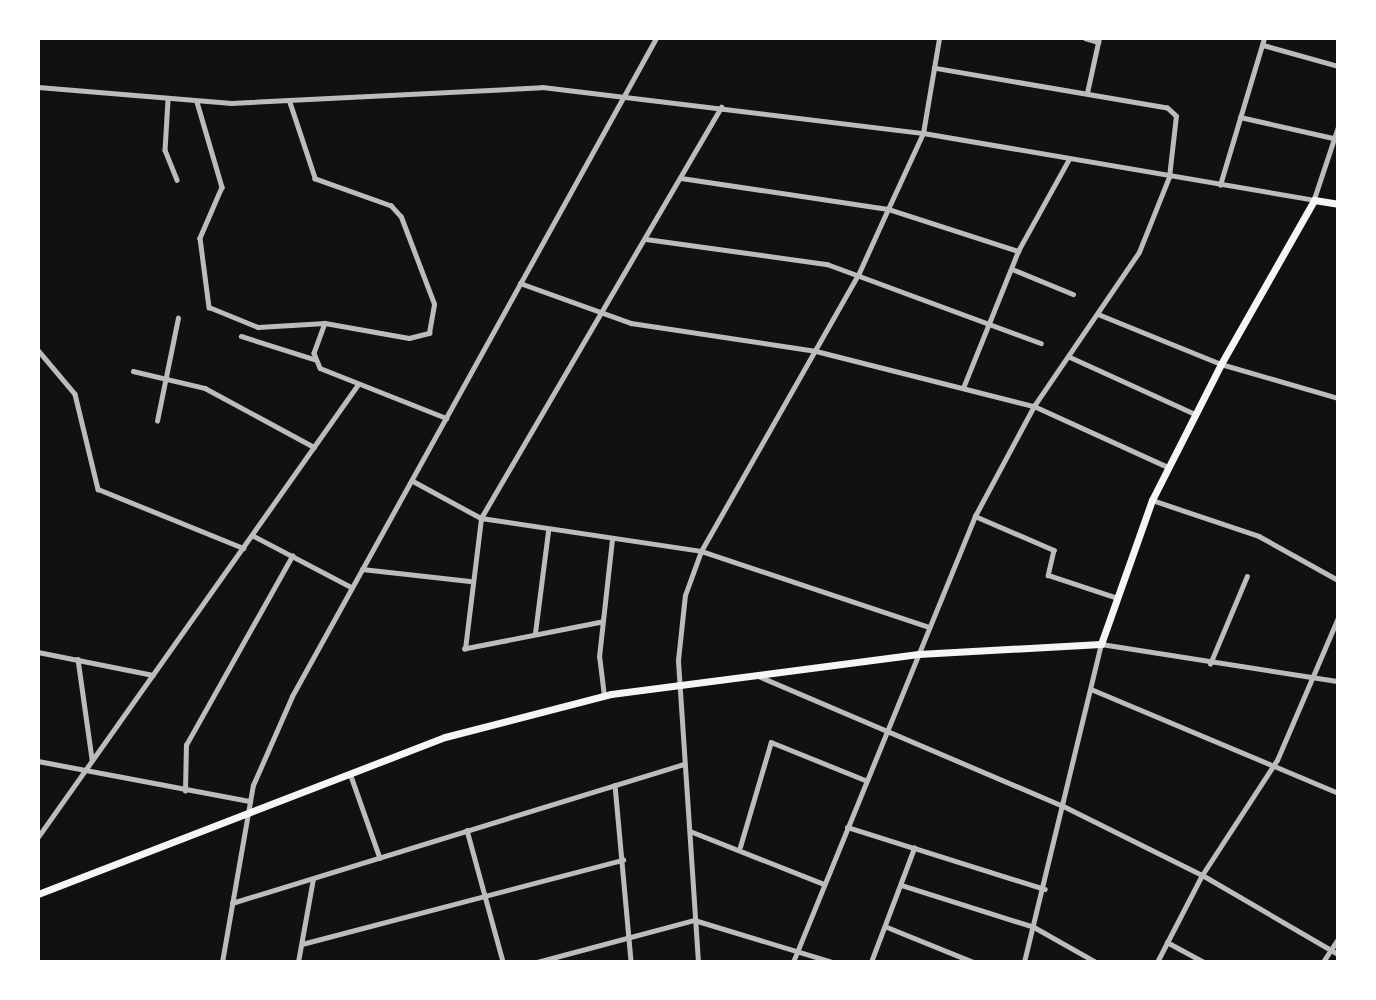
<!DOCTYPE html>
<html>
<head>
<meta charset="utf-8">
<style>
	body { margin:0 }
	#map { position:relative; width:1376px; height:1000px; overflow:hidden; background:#111; font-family:Manrope,sans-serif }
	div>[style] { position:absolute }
	.minor>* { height:4.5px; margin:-2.25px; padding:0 2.25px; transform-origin:2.25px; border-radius:2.25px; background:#bcbcbc }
	.tertiary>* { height:5px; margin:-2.5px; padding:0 2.5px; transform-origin:2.5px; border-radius:2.5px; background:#bcbcbc }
	.trunk>* { height:7px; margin:-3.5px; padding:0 3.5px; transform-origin:3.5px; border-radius:3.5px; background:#f5f5f5 }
	span { translate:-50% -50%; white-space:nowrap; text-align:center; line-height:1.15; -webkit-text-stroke:6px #fff; paint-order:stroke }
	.frame { position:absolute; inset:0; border:40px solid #fff; pointer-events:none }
</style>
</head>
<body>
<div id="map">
	<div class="minor">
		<div style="left:1085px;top:38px;width:14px;rotate:17deg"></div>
		<div style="left:1263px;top:45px;width:78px;rotate:15.6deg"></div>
		<div style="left:1087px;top:93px;width:56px;rotate:-77.7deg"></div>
		<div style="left:168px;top:100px;width:50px;rotate:93.4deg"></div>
		<div style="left:165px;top:150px;width:32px;rotate:68deg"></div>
		<div style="left:197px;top:102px;width:89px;rotate:73.6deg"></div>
		<div style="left:222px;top:187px;width:56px;rotate:113.3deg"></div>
		<div style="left:200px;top:238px;width:70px;rotate:82.6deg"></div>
		<div style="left:209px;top:307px;width:53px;rotate:22.2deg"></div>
		<div style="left:258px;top:327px;width:67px;rotate:-3.4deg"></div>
		<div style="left:325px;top:323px;width:85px;rotate:10.1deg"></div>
		<div style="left:409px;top:338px;width:21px;rotate:-14deg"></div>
		<div style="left:429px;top:333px;width:29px;rotate:-80deg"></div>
		<div style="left:434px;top:304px;width:93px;rotate:-110.8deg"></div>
		<div style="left:401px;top:217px;width:15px;rotate:-132deg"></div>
		<div style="left:391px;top:206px;width:81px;rotate:-160.4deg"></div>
		<div style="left:315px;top:179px;width:82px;rotate:-108.4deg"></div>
		<div style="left:1240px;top:117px;width:95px;rotate:12.7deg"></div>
		<div style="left:681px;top:178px;width:209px;rotate:8.5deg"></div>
		<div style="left:888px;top:209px;width:137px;rotate:17.9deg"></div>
		<div style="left:1220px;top:185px;width:153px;rotate:-73.3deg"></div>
		<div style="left:1314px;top:199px;width:76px;rotate:-71.6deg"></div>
		<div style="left:646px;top:239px;width:183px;rotate:7.9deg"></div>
		<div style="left:827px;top:264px;width:228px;rotate:20.3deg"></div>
		<div style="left:1012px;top:269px;width:66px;rotate:22.3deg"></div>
		<div style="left:520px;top:283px;width:118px;rotate:19.8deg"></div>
		<div style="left:631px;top:323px;width:187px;rotate:8.6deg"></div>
		<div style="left:816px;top:351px;width:225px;rotate:14.2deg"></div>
		<div style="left:1034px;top:406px;width:147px;rotate:24.5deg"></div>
		<div style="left:1098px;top:314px;width:133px;rotate:22.1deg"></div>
		<div style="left:1221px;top:364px;width:122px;rotate:16.2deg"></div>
		<div style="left:325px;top:323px;width:32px;rotate:110deg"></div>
		<div style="left:314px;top:353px;width:16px;rotate:68deg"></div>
		<div style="left:320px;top:368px;width:136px;rotate:21.6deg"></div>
		<div style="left:241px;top:336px;width:77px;rotate:17.5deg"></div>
		<div style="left:38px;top:350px;width:57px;rotate:49.9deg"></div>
		<div style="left:75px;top:394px;width:98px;rotate:76.4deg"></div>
		<div style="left:98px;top:489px;width:157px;rotate:22.1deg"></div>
		<div style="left:1070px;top:357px;width:137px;rotate:24.5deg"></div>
		<div style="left:133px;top:371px;width:74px;rotate:13.3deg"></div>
		<div style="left:205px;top:388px;width:124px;rotate:28.4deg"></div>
		<div style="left:963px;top:388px;width:148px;rotate:-68.1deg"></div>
		<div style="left:1018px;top:251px;width:105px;rotate:-61deg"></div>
		<div style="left:157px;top:421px;width:105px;rotate:-78.5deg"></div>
		<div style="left:413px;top:481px;width:77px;rotate:28.6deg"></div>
		<div style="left:481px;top:518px;width:222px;rotate:8.5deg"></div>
		<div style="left:701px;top:551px;width:238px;rotate:18.4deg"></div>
		<div style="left:1152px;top:500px;width:113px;rotate:18.6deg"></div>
		<div style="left:1259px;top:536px;width:90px;rotate:29.1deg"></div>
		<div style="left:975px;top:516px;width:86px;rotate:23.3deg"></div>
		<div style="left:1054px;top:550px;width:26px;rotate:103deg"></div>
		<div style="left:1048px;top:575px;width:71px;rotate:18.2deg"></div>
		<div style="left:252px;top:535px;width:112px;rotate:27.7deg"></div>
		<div style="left:362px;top:569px;width:108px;rotate:6.4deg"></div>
		<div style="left:602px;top:622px;width:140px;rotate:168.9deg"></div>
		<div style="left:465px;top:649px;width:132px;rotate:-83deg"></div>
		<div style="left:481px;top:518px;width:476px;rotate:-59.7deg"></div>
		<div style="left:535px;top:633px;width:103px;rotate:-82.7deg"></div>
		<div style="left:38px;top:652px;width:117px;rotate:11.3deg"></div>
		<div style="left:78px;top:659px;width:101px;rotate:82deg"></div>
		<div style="left:1210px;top:664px;width:95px;rotate:-67.2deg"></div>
		<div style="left:1091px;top:689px;width:268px;rotate:22.8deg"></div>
		<div style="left:604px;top:696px;width:39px;rotate:-97deg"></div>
		<div style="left:599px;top:657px;width:118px;rotate:-83.7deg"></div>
		<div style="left:38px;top:761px;width:216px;rotate:10.7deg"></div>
		<div style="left:350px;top:773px;width:90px;rotate:70.6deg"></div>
		<div style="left:615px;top:785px;width:178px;rotate:84.8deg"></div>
		<div style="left:185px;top:791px;width:46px;rotate:-88.8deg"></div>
		<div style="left:186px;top:745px;width:217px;rotate:-60.7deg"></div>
		<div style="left:847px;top:827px;width:70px;rotate:17.4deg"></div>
		<div style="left:467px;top:830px;width:137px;rotate:74.7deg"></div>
		<div style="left:690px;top:831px;width:144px;rotate:21.6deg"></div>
		<div style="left:38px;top:837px;width:552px;rotate:-54.73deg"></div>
		<div style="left:740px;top:847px;width:109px;rotate:-73.6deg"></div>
		<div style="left:771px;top:742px;width:101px;rotate:22deg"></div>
		<div style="left:901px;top:885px;width:139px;rotate:17.5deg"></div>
		<div style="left:1034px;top:927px;width:71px;rotate:29.4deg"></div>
		<div style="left:232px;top:903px;width:472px;rotate:-17.1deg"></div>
		<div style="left:887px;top:927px;width:93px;rotate:22.1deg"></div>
		<div style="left:1167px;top:942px;width:42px;rotate:28.4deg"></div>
		<div style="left:302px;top:944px;width:332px;rotate:-14.7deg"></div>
		<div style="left:298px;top:962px;width:84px;rotate:-79.8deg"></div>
		<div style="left:793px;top:962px;width:482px;rotate:-67.8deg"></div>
		<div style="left:975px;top:516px;width:125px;rotate:-61.8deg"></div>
		<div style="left:1034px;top:406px;width:186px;rotate:-55.7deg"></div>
		<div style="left:1139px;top:252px;width:81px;rotate:-68.2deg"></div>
		<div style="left:1169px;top:177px;width:61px;rotate:-83.5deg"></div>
		<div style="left:1176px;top:116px;width:12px;rotate:-138deg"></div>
		<div style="left:1167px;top:108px;width:236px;rotate:-170.3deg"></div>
		<div style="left:871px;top:962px;width:122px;rotate:-69.3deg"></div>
		<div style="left:914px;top:848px;width:137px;rotate:17.4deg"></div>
		<div style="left:1024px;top:962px;width:327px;rotate:-76.4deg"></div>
		<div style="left:1101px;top:644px;width:240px;rotate:8.9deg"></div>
		<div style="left:1323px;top:962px;width:27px;rotate:-57deg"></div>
	</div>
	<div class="tertiary">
		<div style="left:38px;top:87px;width:194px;rotate:4.7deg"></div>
		<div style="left:231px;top:103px;width:311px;rotate:-2.9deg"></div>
		<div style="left:542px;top:87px;width:384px;rotate:6.9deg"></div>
		<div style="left:923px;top:133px;width:397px;rotate:9.7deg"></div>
		<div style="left:758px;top:676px;width:332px;rotate:23.1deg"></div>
		<div style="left:1063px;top:806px;width:155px;rotate:26.4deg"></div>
		<div style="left:1202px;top:875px;width:157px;rotate:30.2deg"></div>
		<div style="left:222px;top:962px;width:180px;rotate:-80.1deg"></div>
		<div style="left:253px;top:785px;width:97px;rotate:-66.3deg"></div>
		<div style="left:292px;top:696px;width:752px;rotate:-61.05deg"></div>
		<div style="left:537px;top:962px;width:163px;rotate:-15deg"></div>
		<div style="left:694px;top:920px;width:144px;rotate:16.9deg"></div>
		<div style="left:698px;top:962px;width:303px;rotate:-93.8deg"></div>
		<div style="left:678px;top:660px;width:65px;rotate:-83.9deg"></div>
		<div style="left:685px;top:595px;width:47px;rotate:-70deg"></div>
		<div style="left:701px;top:551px;width:318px;rotate:-60.4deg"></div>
		<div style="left:858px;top:275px;width:72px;rotate:-65.6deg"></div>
		<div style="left:888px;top:209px;width:84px;rotate:-65.3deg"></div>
		<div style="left:923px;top:133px;width:96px;rotate:-80.4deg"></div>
		<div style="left:1157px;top:962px;width:98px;rotate:-62.7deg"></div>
		<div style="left:1202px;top:875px;width:137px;rotate:-56.9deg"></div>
		<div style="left:1277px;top:760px;width:155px;rotate:-66.8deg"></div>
	</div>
	<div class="trunk">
		<div style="left:38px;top:894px;width:436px;rotate:-21.1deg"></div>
		<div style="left:445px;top:737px;width:171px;rotate:-14.5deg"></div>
		<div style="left:611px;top:694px;width:310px;rotate:-7.4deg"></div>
		<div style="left:918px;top:654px;width:183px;rotate:-3.1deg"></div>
		<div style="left:1101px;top:644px;width:153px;rotate:-70.5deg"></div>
		<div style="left:1152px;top:500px;width:153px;rotate:-63.1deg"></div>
		<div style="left:1221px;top:364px;width:189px;rotate:-60.4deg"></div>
		<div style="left:1314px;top:200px;width:24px;rotate:9deg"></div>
	</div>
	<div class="frame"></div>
</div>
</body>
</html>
